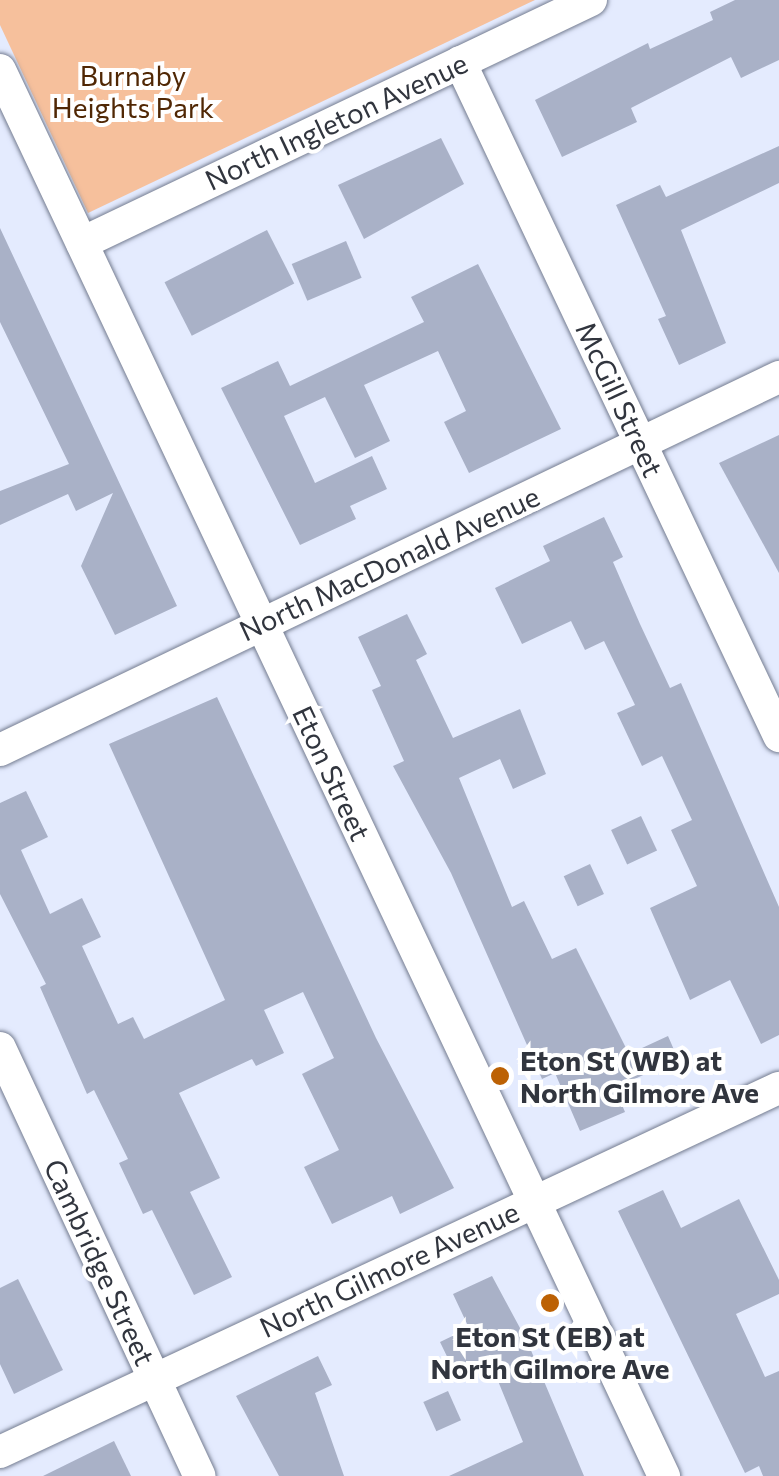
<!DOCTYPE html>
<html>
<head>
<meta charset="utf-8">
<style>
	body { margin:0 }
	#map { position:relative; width:779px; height:1476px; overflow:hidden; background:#e4ebfe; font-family:Commissioner,sans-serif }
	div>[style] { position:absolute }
	.green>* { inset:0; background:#f6c09c }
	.building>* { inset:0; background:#a9b1c7; transform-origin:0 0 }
	.roads { filter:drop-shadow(0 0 2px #747c90) drop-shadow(0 0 2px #747c90) }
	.minor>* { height:32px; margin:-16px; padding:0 16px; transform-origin:16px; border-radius:16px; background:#fff }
	.dots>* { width:28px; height:28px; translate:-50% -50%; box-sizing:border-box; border:5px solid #fff; border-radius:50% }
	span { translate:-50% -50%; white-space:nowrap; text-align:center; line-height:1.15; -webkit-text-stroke:8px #fff; paint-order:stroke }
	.park-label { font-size:28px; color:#502704 }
	.street-label { font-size:28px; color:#31353e }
	.poi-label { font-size:28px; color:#31353e; font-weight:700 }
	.left { translate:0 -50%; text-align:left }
</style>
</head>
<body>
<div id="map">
	<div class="green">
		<div style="clip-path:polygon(0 0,535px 0,88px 213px,0 25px)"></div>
	</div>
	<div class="building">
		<div style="clip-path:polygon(735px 0,779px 0,779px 60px,741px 78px,731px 57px,631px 108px,637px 122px,562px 157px,535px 100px,648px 43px,650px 49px,713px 20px,710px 12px)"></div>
		<div style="clip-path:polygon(441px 138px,464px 184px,364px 239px,338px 185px)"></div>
		<div style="clip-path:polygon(779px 146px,779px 183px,681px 230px,726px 343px,679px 365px,658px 319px,666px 316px,616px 205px,660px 185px,666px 197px)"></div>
		<div style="clip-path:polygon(0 228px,177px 606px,115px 635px,81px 566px,113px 493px,76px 511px,68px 494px,0 525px,0 491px,69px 464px,0 322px)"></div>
		<div style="left:267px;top:230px;width:60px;height:115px;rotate:63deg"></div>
		<div style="left:346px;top:241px;width:40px;height:59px;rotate:67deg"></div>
		<div style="clip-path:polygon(478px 264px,561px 429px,469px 473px,444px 422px,466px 411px,438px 351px,364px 385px,390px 441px,355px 458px,325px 397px,284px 416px,315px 483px,372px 456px,387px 489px,350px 506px,356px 519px,300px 545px,221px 388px,278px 361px,290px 386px,424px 322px,411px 297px)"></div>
		<div style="clip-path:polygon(779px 435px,779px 573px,719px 463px)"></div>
		<div style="clip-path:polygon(604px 517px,623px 557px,613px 562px,640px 624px,670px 688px,681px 683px,779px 907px,779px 1035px,761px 1044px,730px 980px,690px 1000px,650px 908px,697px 886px,671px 830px,692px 820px,662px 756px,642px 766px,617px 713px,635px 705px,604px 641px,585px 650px,571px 621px,522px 644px,495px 588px,550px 561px,543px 546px)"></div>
		<div style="clip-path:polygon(407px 614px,427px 654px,416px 660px,453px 738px,520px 709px,546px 774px,513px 789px,500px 759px,459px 778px,512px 907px,524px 901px,552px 959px,576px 948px,629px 1054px,668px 1036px,678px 1059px,615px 1088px,625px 1112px,580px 1131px,555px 1073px,542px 1079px,451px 873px,393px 766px,404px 761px,372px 690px,381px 686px,358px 637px)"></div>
		<div style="clip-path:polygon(217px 697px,376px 1038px,454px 1188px,400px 1214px,392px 1196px,332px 1224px,304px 1167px,339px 1150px,302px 1074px,334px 1058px,303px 992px,264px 1010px,284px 1053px,256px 1066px,252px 1059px,179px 1093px,220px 1178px,190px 1192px,232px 1277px,194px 1295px,152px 1210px,143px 1214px,119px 1163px,128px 1159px,94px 1090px,87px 1094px,40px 987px,46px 984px,0 894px,0 803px,26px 791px,48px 837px,21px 850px,50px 914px,82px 898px,101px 937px,82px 946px,118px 1024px,133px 1017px,144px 1039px,225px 1000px,109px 744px)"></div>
		<div style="left:641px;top:816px;width:38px;height:33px;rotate:65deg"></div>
		<div style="left:590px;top:864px;width:33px;height:29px;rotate:65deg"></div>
		<div style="clip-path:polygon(663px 1190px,681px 1228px,739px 1199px,779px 1280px,779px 1294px,736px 1314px,765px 1377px,779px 1371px,779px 1476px,763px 1476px,759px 1466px,745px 1473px,618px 1211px)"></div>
		<div style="clip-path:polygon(492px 1276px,527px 1341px,584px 1476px,449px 1476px,523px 1442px,489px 1359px,456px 1375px,440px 1342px,469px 1328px,453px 1294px)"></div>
		<div style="clip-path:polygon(18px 1279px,63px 1370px,14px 1394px,0 1364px,0 1288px)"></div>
		<div style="clip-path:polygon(318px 1356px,332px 1385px,315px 1393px,344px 1476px,279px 1476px,236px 1396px)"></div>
		<div style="left:448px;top:1391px;width:32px;height:27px;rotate:66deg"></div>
		<div style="clip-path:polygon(114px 1441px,131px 1476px,43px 1476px)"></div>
	</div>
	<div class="roads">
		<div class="minor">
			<div style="left:460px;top:62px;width:746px;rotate:64.67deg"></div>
			<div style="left:0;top:70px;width:1555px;rotate:64.72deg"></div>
			<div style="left:82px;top:243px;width:564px;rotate:-25.52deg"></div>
			<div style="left:0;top:750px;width:864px;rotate:-25.59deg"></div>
			<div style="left:0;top:1048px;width:472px;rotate:65deg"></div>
			<div style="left:0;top:1452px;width:860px;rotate:-25.05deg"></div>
		</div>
	</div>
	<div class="dots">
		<div style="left:500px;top:1076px;background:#bc6104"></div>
		<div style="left:550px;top:1303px;background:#bc6104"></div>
	</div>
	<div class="park-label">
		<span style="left:133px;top:91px">Burnaby<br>Heights Park</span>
	</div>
	<div class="street-label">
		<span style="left:336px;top:121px;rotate:-25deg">North Ingleton Avenue</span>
		<span style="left:620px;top:399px;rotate:65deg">McGill Street</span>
		<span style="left:389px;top:563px;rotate:-25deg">North MacDonald Avenue</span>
		<span style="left:332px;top:773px;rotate:65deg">Eton Street</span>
		<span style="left:100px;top:1262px;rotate:65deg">Cambridge Street</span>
		<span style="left:389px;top:1269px;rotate:-25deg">North Gilmore Avenue</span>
	</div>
	<div class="poi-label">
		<span class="left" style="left:520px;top:1076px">Eton St (WB) at<br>North Gilmore Ave</span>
		<span style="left:550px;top:1352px">Eton St (EB) at<br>North Gilmore Ave</span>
	</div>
</div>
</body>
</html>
